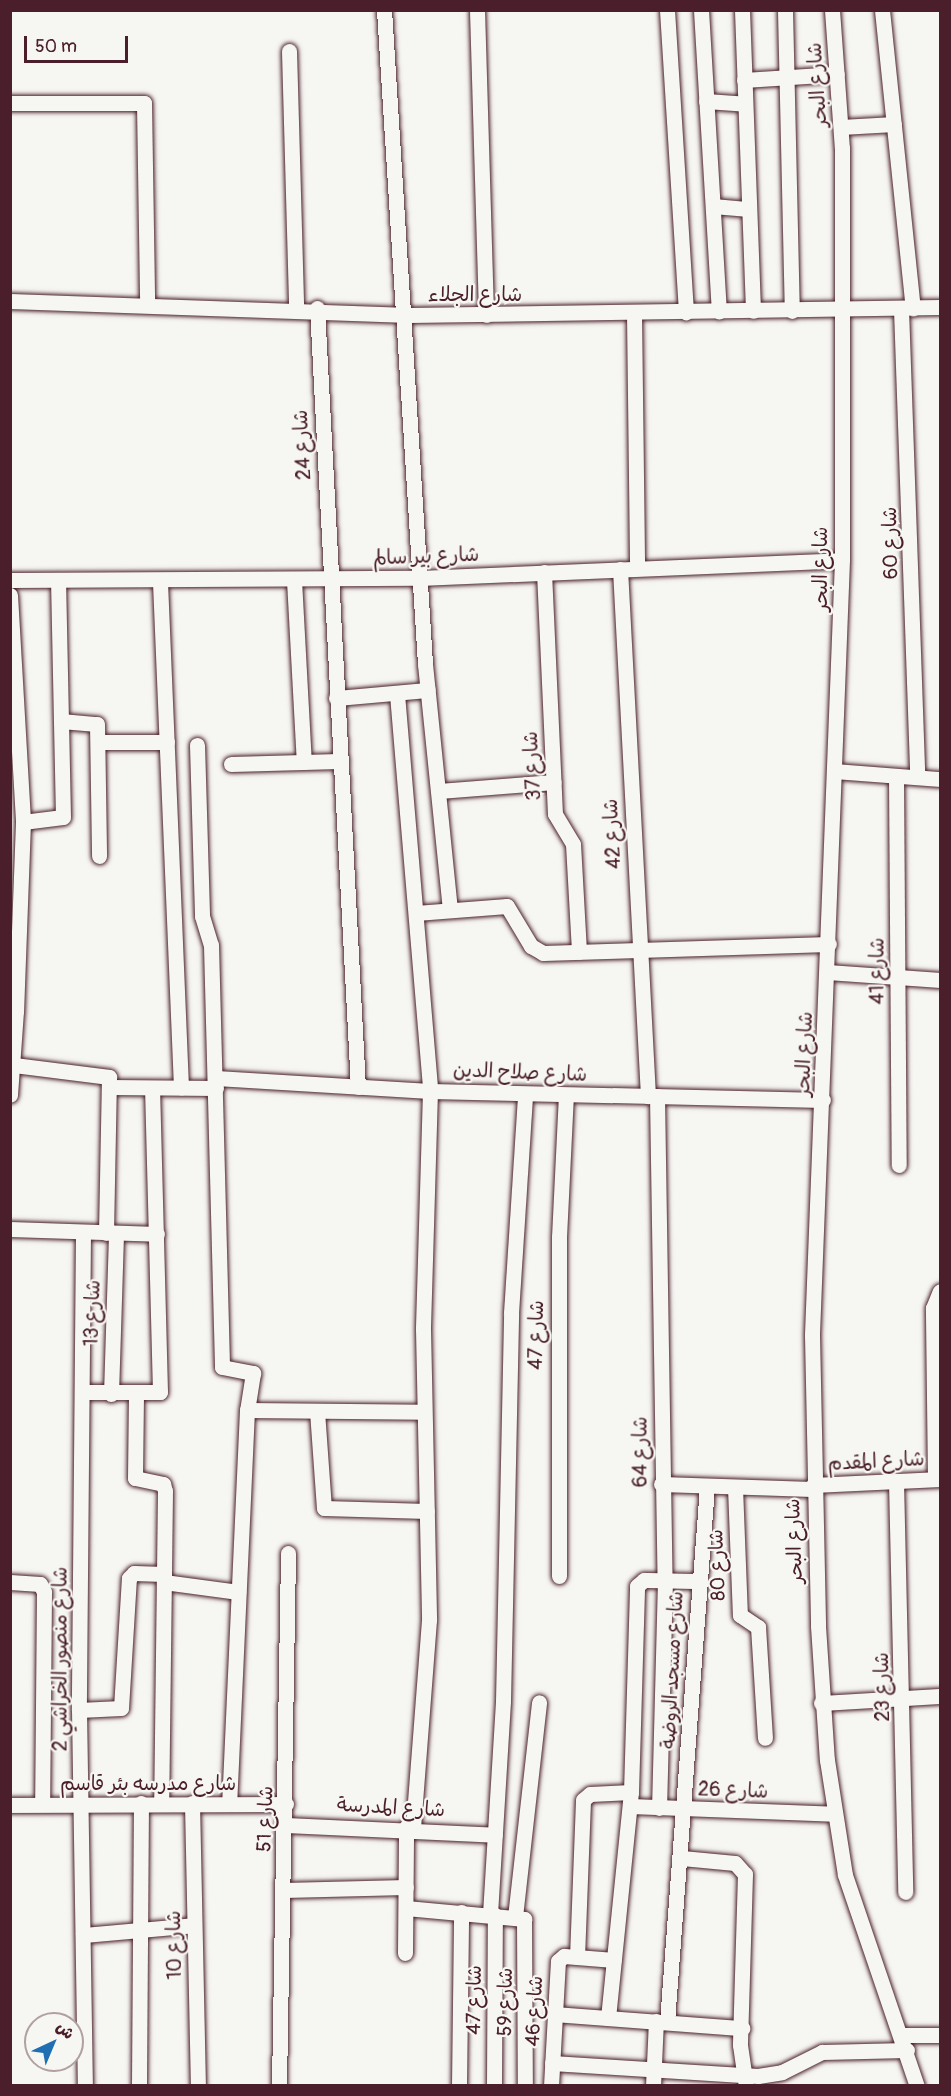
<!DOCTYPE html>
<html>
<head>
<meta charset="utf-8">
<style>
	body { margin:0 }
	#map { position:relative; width:951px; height:2096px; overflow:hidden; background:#f6f6f2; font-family:Pangolin,"Playpen Sans Arabic",sans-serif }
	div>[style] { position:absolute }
	.roads { filter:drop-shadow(0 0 2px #4a1f2b) drop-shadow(0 0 2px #4a1f2b) }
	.minor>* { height:15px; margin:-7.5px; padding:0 7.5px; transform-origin:7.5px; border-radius:7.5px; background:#f6f6f2 }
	span { translate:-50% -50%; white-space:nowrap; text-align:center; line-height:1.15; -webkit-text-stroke:4.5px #f6f6f2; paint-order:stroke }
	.street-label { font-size:20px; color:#4a1f2b }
	.frame { position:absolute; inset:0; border:12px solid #4a1f2b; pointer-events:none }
	.north { position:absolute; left:24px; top:2012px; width:60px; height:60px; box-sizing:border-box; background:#f6f6f2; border:2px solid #b1a0a2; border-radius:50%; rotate:44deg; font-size:16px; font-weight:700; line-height:24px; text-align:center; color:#4a1f2b }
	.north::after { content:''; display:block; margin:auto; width:21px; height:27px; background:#1f6fb2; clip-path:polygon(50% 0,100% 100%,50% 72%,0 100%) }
	.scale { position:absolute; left:24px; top:36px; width:104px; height:27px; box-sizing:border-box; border:3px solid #4a1f2b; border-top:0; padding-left:8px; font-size:18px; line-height:21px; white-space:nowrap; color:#4a1f2b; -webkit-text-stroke:4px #f6f6f2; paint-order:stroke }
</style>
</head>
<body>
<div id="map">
	<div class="roads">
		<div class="minor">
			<div style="left:384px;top:10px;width:655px;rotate:86.41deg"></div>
			<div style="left:425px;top:664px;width:247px;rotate:84.2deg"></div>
			<div style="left:477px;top:10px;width:305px;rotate:88.3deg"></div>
			<div style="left:667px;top:10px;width:303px;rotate:86.4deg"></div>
			<div style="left:701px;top:10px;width:302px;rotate:86.6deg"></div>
			<div style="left:742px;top:10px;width:301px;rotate:87.9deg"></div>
			<div style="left:785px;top:10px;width:301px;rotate:88.7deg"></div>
			<div style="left:832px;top:10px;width:138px;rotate:85.9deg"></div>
			<div style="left:842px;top:148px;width:412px;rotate:90deg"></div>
			<div style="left:842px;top:560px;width:776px;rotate:92.22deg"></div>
			<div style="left:812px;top:1335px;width:291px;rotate:88.8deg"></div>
			<div style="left:818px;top:1626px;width:134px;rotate:86.2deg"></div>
			<div style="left:827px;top:1760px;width:116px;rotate:81.1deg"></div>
			<div style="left:845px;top:1875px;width:223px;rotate:71.2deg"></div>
			<div style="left:882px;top:10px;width:300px;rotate:84.1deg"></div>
			<div style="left:289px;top:51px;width:257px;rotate:88.4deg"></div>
			<div style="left:744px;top:80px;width:93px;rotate:-3.7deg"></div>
			<div style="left:706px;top:101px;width:39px;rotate:4deg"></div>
			<div style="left:10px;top:103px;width:134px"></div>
			<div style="left:144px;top:103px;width:201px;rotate:89.1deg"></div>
			<div style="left:841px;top:127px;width:53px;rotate:-3.2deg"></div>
			<div style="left:713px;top:206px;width:36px;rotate:5deg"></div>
			<div style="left:10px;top:301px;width:399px;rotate:2deg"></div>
			<div style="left:409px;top:315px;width:531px;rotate:-0.86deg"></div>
			<div style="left:317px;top:308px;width:780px;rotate:86.99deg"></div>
			<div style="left:901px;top:309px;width:468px;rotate:88deg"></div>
			<div style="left:634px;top:313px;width:255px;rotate:89.3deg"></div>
			<div style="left:620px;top:569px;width:528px;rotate:86.96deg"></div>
			<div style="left:544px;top:572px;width:242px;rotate:87.4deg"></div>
			<div style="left:555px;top:814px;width:35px;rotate:59deg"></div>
			<div style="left:573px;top:844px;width:108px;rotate:86.8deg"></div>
			<div style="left:10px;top:580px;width:409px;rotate:-0.3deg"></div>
			<div style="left:419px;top:578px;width:423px;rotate:-2.4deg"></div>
			<div style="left:294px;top:580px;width:182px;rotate:86.9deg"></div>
			<div style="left:160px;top:582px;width:506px;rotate:87.62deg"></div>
			<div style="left:10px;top:595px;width:227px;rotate:86.7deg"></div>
			<div style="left:23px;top:822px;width:189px;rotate:92.1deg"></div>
			<div style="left:397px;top:694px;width:398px;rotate:85.2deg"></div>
			<div style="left:430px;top:1091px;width:238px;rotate:91.7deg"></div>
			<div style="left:423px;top:1329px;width:291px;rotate:88.8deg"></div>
			<div style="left:429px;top:1620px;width:209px;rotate:94.4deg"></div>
			<div style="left:336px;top:698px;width:92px;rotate:-5deg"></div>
			<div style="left:61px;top:721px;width:36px;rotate:5deg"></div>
			<div style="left:97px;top:724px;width:132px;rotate:89.1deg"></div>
			<div style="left:98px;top:742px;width:69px"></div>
			<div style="left:197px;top:745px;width:171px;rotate:88.3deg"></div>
			<div style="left:202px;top:916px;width:30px;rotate:73deg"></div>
			<div style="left:211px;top:945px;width:422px;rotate:88.5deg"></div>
			<div style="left:222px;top:1367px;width:32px;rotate:11deg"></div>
			<div style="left:253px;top:1373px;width:37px;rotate:99deg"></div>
			<div style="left:247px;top:1410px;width:393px;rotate:92.6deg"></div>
			<div style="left:231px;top:764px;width:108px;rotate:-1.6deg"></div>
			<div style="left:835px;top:771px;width:105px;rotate:4.4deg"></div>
			<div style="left:896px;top:776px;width:389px;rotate:89.6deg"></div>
			<div style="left:439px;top:791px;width:115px;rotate:-4.5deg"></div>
			<div style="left:23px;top:822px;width:40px;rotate:-7.1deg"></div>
			<div style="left:63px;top:817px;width:236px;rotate:-91.2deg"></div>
			<div style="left:416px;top:913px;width:91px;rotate:-4.4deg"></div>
			<div style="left:507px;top:906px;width:47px;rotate:59deg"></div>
			<div style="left:531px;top:946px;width:14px;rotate:30deg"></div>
			<div style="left:543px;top:953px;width:286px;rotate:-1.8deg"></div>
			<div style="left:828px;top:972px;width:112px;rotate:4.1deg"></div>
			<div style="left:10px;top:1010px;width:6px;rotate:9deg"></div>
			<div style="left:16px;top:1011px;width:84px;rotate:94.1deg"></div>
			<div style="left:14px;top:1065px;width:96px;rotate:7.2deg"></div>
			<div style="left:109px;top:1077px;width:156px;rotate:91.1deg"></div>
			<div style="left:216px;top:1078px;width:214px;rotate:3.5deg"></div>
			<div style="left:430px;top:1091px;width:393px;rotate:1.3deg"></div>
			<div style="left:110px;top:1087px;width:106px;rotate:0.5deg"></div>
			<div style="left:657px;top:1096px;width:484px;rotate:89.1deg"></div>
			<div style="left:665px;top:1580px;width:228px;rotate:91.5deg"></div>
			<div style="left:10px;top:1229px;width:147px;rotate:1.9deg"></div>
			<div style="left:83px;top:1232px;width:478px;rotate:90.5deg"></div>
			<div style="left:79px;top:1710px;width:376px;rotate:89.1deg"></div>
			<div style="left:82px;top:1392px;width:78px"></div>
			<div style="left:160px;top:1392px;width:304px;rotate:-91.5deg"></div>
			<div style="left:111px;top:1394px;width:161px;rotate:-88.2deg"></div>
			<div style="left:136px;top:1395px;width:83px;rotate:90.7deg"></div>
			<div style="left:135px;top:1478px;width:29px;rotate:12deg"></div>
			<div style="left:163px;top:1484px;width:7px;rotate:74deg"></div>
			<div style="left:165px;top:1491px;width:312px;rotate:90.7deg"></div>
			<div style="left:247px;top:1410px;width:177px;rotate:0.6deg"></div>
			<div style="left:317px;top:1411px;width:97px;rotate:85.9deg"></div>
			<div style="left:324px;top:1508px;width:103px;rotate:1.7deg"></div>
			<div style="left:935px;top:1479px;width:171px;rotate:-90.7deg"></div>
			<div style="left:933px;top:1308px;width:18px;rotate:-68deg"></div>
			<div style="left:896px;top:1481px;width:411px;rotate:88.7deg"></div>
			<div style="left:661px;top:1484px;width:151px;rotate:1.9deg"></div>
			<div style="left:813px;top:1485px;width:127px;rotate:-2.7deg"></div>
			<div style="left:735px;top:1487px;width:128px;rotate:87.8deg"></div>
			<div style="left:740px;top:1615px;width:22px;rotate:34deg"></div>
			<div style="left:758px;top:1627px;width:111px;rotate:86.4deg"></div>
			<div style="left:559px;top:1576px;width:339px;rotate:-90deg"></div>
			<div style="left:559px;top:1237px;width:142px;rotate:-87.2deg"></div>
			<div style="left:10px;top:1582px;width:30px;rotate:4deg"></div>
			<div style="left:40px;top:1584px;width:9px;rotate:63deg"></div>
			<div style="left:44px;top:1592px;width:212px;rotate:90.5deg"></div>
			<div style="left:164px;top:1582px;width:75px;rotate:7.7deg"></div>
			<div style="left:821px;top:1703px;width:119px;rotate:-3.4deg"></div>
			<div style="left:79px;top:1710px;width:42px;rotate:-2.7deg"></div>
			<div style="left:121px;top:1708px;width:130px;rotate:-86.5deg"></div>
			<div style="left:129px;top:1578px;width:7px;rotate:-45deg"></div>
			<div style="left:134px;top:1573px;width:30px;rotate:2deg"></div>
			<div style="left:192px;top:1803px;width:283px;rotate:88.8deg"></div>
			<div style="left:10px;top:1805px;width:276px;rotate:-0.2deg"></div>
			<div style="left:630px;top:1806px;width:204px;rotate:2.2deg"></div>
			<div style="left:286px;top:1825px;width:209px;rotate:2.7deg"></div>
			<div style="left:682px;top:1858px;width:53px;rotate:5.4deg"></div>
			<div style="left:735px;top:1863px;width:15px;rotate:48deg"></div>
			<div style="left:745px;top:1874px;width:171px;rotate:91.7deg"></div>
			<div style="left:740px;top:2045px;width:41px;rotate:81.7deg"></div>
			<div style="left:284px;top:1890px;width:122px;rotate:-1.4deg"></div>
			<div style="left:406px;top:1908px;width:119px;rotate:5.3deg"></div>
			<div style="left:524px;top:1919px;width:167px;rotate:89.7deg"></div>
			<div style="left:490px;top:1914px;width:213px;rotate:-86.5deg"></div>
			<div style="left:503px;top:1701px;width:388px;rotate:-88.8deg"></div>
			<div style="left:511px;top:1313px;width:219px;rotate:-86.3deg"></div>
			<div style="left:515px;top:1917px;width:216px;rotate:-83.6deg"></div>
			<div style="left:83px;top:1935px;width:111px;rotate:-5.1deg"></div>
			<div style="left:405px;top:1953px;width:126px;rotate:-89.5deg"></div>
			<div style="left:577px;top:1957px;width:157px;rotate:-87.8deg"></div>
			<div style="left:583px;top:1800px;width:9px;rotate:-41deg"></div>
			<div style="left:590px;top:1794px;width:41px;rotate:-2.8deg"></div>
			<div style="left:554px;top:2014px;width:189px;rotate:4.3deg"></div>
			<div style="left:608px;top:2018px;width:227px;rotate:-84.2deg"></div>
			<div style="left:631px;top:1792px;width:206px;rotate:-88.3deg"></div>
			<div style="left:637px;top:1586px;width:9px;rotate:-41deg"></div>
			<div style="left:644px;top:1580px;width:54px;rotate:1.1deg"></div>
			<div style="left:667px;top:2022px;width:537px;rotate:-85.73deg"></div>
			<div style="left:901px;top:2035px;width:39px"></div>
			<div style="left:552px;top:2063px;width:206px;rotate:3.6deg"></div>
			<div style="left:758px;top:2076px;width:24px;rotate:-9deg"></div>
			<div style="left:782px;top:2072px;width:45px;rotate:-26.6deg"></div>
			<div style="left:822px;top:2052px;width:85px;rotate:-1.3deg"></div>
			<div style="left:139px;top:2086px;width:283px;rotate:-89.6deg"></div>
			<div style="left:279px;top:2086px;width:533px;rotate:-89.03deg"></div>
			<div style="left:459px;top:2086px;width:174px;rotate:-89.3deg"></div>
			<div style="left:494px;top:2086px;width:171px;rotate:-89.7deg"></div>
			<div style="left:551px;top:2086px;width:125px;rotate:-86.8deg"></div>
			<div style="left:558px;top:1961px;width:8px;rotate:-40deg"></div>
			<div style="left:564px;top:1956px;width:50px;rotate:4.6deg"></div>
			<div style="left:653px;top:2086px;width:65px;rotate:-87.4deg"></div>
		</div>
	</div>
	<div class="street-label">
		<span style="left:817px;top:85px;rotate:-94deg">شارع البحر</span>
		<span style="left:475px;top:294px">شارع الجلاء</span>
		<span style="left:302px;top:445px;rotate:-93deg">شارع 24</span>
		<span style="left:890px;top:543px;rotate:-91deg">شارع 60</span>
		<span style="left:426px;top:556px;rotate:-2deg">شارع بير سالم</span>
		<span style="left:820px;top:569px;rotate:-90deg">شارع البحر</span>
		<span style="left:532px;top:766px;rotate:-93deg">شارع 37</span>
		<span style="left:612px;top:834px;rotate:-93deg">شارع 42</span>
		<span style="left:877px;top:971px;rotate:-90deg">شارع 41</span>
		<span style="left:804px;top:1054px;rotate:-88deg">شارع البحر</span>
		<span style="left:520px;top:1072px;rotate:2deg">شارع صلاح الدين</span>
		<span style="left:92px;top:1313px;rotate:-88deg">شارع 13</span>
		<span style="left:536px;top:1335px;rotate:-89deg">شارع 47</span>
		<span style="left:640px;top:1452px;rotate:-90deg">شارع 64</span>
		<span style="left:876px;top:1461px;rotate:-3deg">شارع المقدم</span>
		<span style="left:794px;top:1541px;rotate:-92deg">شارع البحر</span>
		<span style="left:717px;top:1565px;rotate:-92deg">شارع 80</span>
		<span style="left:60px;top:1659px;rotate:-90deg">شارع منصور الخراشي 2</span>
		<span style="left:672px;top:1670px;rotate:-87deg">شارع مسجد الروضة</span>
		<span style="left:882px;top:1687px;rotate:-91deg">شارع 23</span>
		<span style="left:148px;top:1783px">شارع مدرسه بئر قاسم</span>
		<span style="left:733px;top:1790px;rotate:2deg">شارع 26</span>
		<span style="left:391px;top:1807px;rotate:3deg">شارع المدرسة</span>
		<span style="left:265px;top:1819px;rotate:-88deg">شارع 51</span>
		<span style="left:174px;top:1945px;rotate:-91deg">شارع 10</span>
		<span style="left:474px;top:2000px;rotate:-89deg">شارع 47</span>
		<span style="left:505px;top:2002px;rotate:-89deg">شارع 59</span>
		<span style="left:534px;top:2011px;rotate:-87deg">شارع 46</span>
	</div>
	<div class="frame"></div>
	<div class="north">ش</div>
	<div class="scale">50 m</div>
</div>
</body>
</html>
